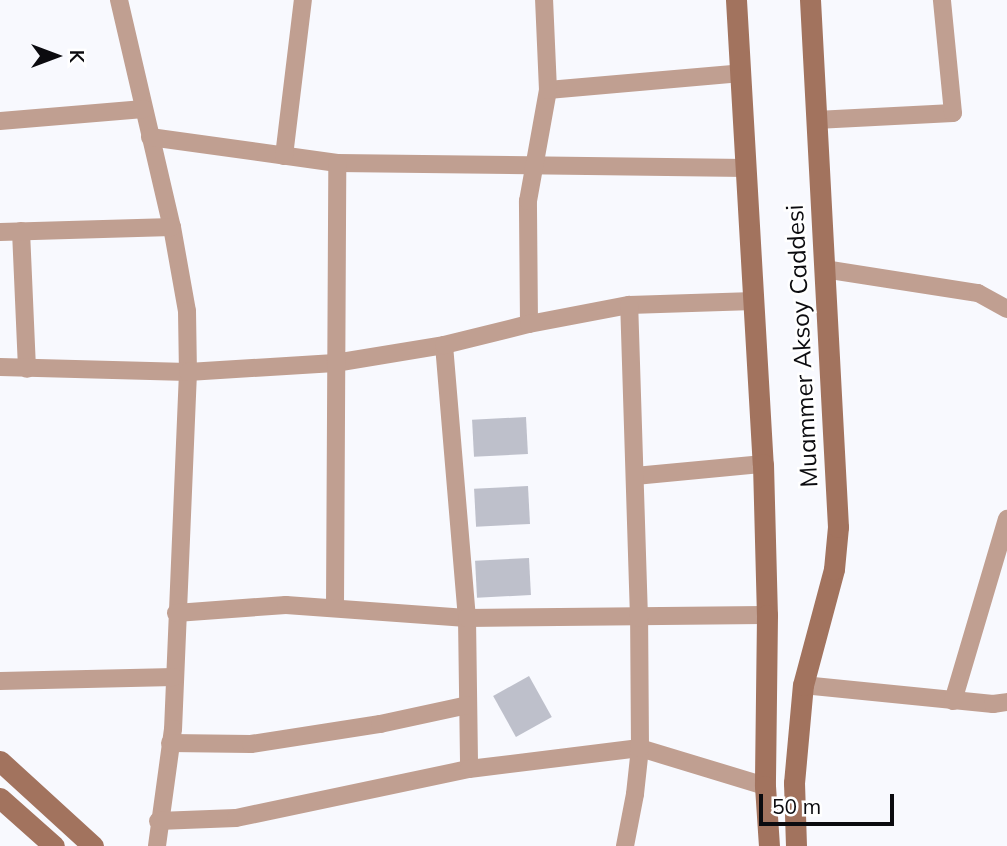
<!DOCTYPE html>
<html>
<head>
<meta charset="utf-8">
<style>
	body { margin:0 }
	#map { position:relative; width:1007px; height:846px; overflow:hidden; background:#f8f9fe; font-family:Mulish,sans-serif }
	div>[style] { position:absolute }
	.building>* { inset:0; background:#bec0cb; transform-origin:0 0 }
	.street>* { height:18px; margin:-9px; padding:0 9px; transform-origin:9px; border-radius:9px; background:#c09f91 }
	.secondary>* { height:21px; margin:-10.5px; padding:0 10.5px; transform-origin:10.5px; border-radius:10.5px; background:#a2735e }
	span { translate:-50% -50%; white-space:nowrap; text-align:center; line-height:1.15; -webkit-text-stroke:5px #fff; paint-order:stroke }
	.street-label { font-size:24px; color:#0b0b0f }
	.north { position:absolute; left:21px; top:21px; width:70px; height:70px; -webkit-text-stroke:5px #fff; paint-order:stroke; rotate:90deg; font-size:19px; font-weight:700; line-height:28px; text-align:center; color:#0b0b0f }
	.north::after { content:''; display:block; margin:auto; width:24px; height:32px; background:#0b0b0f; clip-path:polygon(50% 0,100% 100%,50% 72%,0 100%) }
	.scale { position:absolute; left:759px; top:794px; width:135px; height:32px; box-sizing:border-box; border:4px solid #0b0b0f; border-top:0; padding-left:9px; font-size:21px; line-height:24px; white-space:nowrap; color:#0b0b0f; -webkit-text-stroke:5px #fff; paint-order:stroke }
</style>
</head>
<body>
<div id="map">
	<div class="building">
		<div style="left:526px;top:417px;width:37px;height:54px;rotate:87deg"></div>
		<div style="left:528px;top:486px;width:38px;height:54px;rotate:87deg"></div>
		<div style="left:529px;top:558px;width:37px;height:54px;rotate:87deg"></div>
		<div style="left:529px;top:676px;width:47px;height:41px;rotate:61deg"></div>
	</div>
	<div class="street">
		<div style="left:119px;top:0;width:233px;rotate:76.9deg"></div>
		<div style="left:172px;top:227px;width:85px;rotate:79.9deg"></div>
		<div style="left:187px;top:311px;width:61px;rotate:89.1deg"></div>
		<div style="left:188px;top:372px;width:357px;rotate:92.4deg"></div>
		<div style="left:173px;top:729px;width:118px;rotate:97.8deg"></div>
		<div style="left:548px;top:90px;width:194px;rotate:-5deg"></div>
		<div style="left:816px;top:120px;width:137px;rotate:-2.9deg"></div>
		<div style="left:953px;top:113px;width:114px;rotate:-95.6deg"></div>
		<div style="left:0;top:121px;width:144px;rotate:-4.8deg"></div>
		<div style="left:150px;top:137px;width:189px;rotate:7.9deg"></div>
		<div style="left:337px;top:163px;width:409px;rotate:0.7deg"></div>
		<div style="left:284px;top:156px;width:157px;rotate:-83.1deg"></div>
		<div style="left:21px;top:231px;width:138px;rotate:87.5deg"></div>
		<div style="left:0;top:232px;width:172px;rotate:-1.7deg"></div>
		<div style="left:824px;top:269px;width:156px;rotate:8.9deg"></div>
		<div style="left:978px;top:293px;width:33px;rotate:29deg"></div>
		<div style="left:529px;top:324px;width:123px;rotate:-90.5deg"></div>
		<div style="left:528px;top:201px;width:113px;rotate:-79.8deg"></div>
		<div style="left:548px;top:90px;width:90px;rotate:-92.5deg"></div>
		<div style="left:444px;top:345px;width:274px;rotate:85.2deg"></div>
		<div style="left:467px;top:618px;width:151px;rotate:89.2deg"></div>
		<div style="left:0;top:367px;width:188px;rotate:1.5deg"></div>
		<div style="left:188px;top:372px;width:147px;rotate:-3.5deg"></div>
		<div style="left:335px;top:363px;width:110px;rotate:-9.4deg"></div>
		<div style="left:444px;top:345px;width:88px;rotate:-13.9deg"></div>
		<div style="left:529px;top:324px;width:102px;rotate:-10.8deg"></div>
		<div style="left:629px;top:305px;width:125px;rotate:-1.8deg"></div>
		<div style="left:635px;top:476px;width:129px;rotate:-5.4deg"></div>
		<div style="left:335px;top:607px;width:444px;rotate:-89.7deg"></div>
		<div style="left:176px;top:613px;width:110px;rotate:-4.2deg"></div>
		<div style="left:286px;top:605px;width:181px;rotate:4.1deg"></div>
		<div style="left:467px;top:618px;width:300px;rotate:-0.6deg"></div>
		<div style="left:0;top:681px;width:174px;rotate:-1.3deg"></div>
		<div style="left:803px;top:685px;width:191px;rotate:5.7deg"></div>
		<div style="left:993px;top:704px;width:14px;rotate:-8deg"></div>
		<div style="left:953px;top:701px;width:190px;rotate:-73.5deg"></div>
		<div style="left:170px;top:743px;width:81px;rotate:0.7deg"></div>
		<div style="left:251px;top:744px;width:131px;rotate:-8.8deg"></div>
		<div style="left:380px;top:724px;width:90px;rotate:-12.2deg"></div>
		<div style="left:158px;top:821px;width:78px;rotate:-2.2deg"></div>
		<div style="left:236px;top:818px;width:238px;rotate:-11.9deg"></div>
		<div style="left:469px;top:769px;width:172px;rotate:-7deg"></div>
		<div style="left:640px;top:748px;width:131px;rotate:16.9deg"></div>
		<div style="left:625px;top:846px;width:53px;rotate:-79.1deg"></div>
		<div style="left:635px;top:794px;width:46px;rotate:-83.8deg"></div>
		<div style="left:640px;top:748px;width:130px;rotate:-90.4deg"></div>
		<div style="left:639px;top:618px;width:313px;rotate:-91.8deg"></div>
	</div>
	<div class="secondary">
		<div style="left:736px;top:0;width:465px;rotate:86.7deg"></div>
		<div style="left:763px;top:464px;width:151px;rotate:88.5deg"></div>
		<div style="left:767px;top:615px;width:171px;rotate:90.7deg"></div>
		<div style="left:765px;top:786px;width:60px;rotate:86.2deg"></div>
		<div style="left:0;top:761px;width:126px;rotate:42.4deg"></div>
		<div style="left:0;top:798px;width:72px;rotate:41.6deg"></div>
		<div style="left:796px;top:846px;width:63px;rotate:-91.8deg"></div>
		<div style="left:794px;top:783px;width:98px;rotate:-84.8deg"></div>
		<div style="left:803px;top:685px;width:120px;rotate:-75deg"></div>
		<div style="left:834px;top:569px;width:42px;rotate:-84.6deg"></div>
		<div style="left:838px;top:527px;width:528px;rotate:-93.04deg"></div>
	</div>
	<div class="street-label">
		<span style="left:802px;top:346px;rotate:-93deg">Muammer Aksoy Caddesi</span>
	</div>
	<div class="north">K</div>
	<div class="scale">50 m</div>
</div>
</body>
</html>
